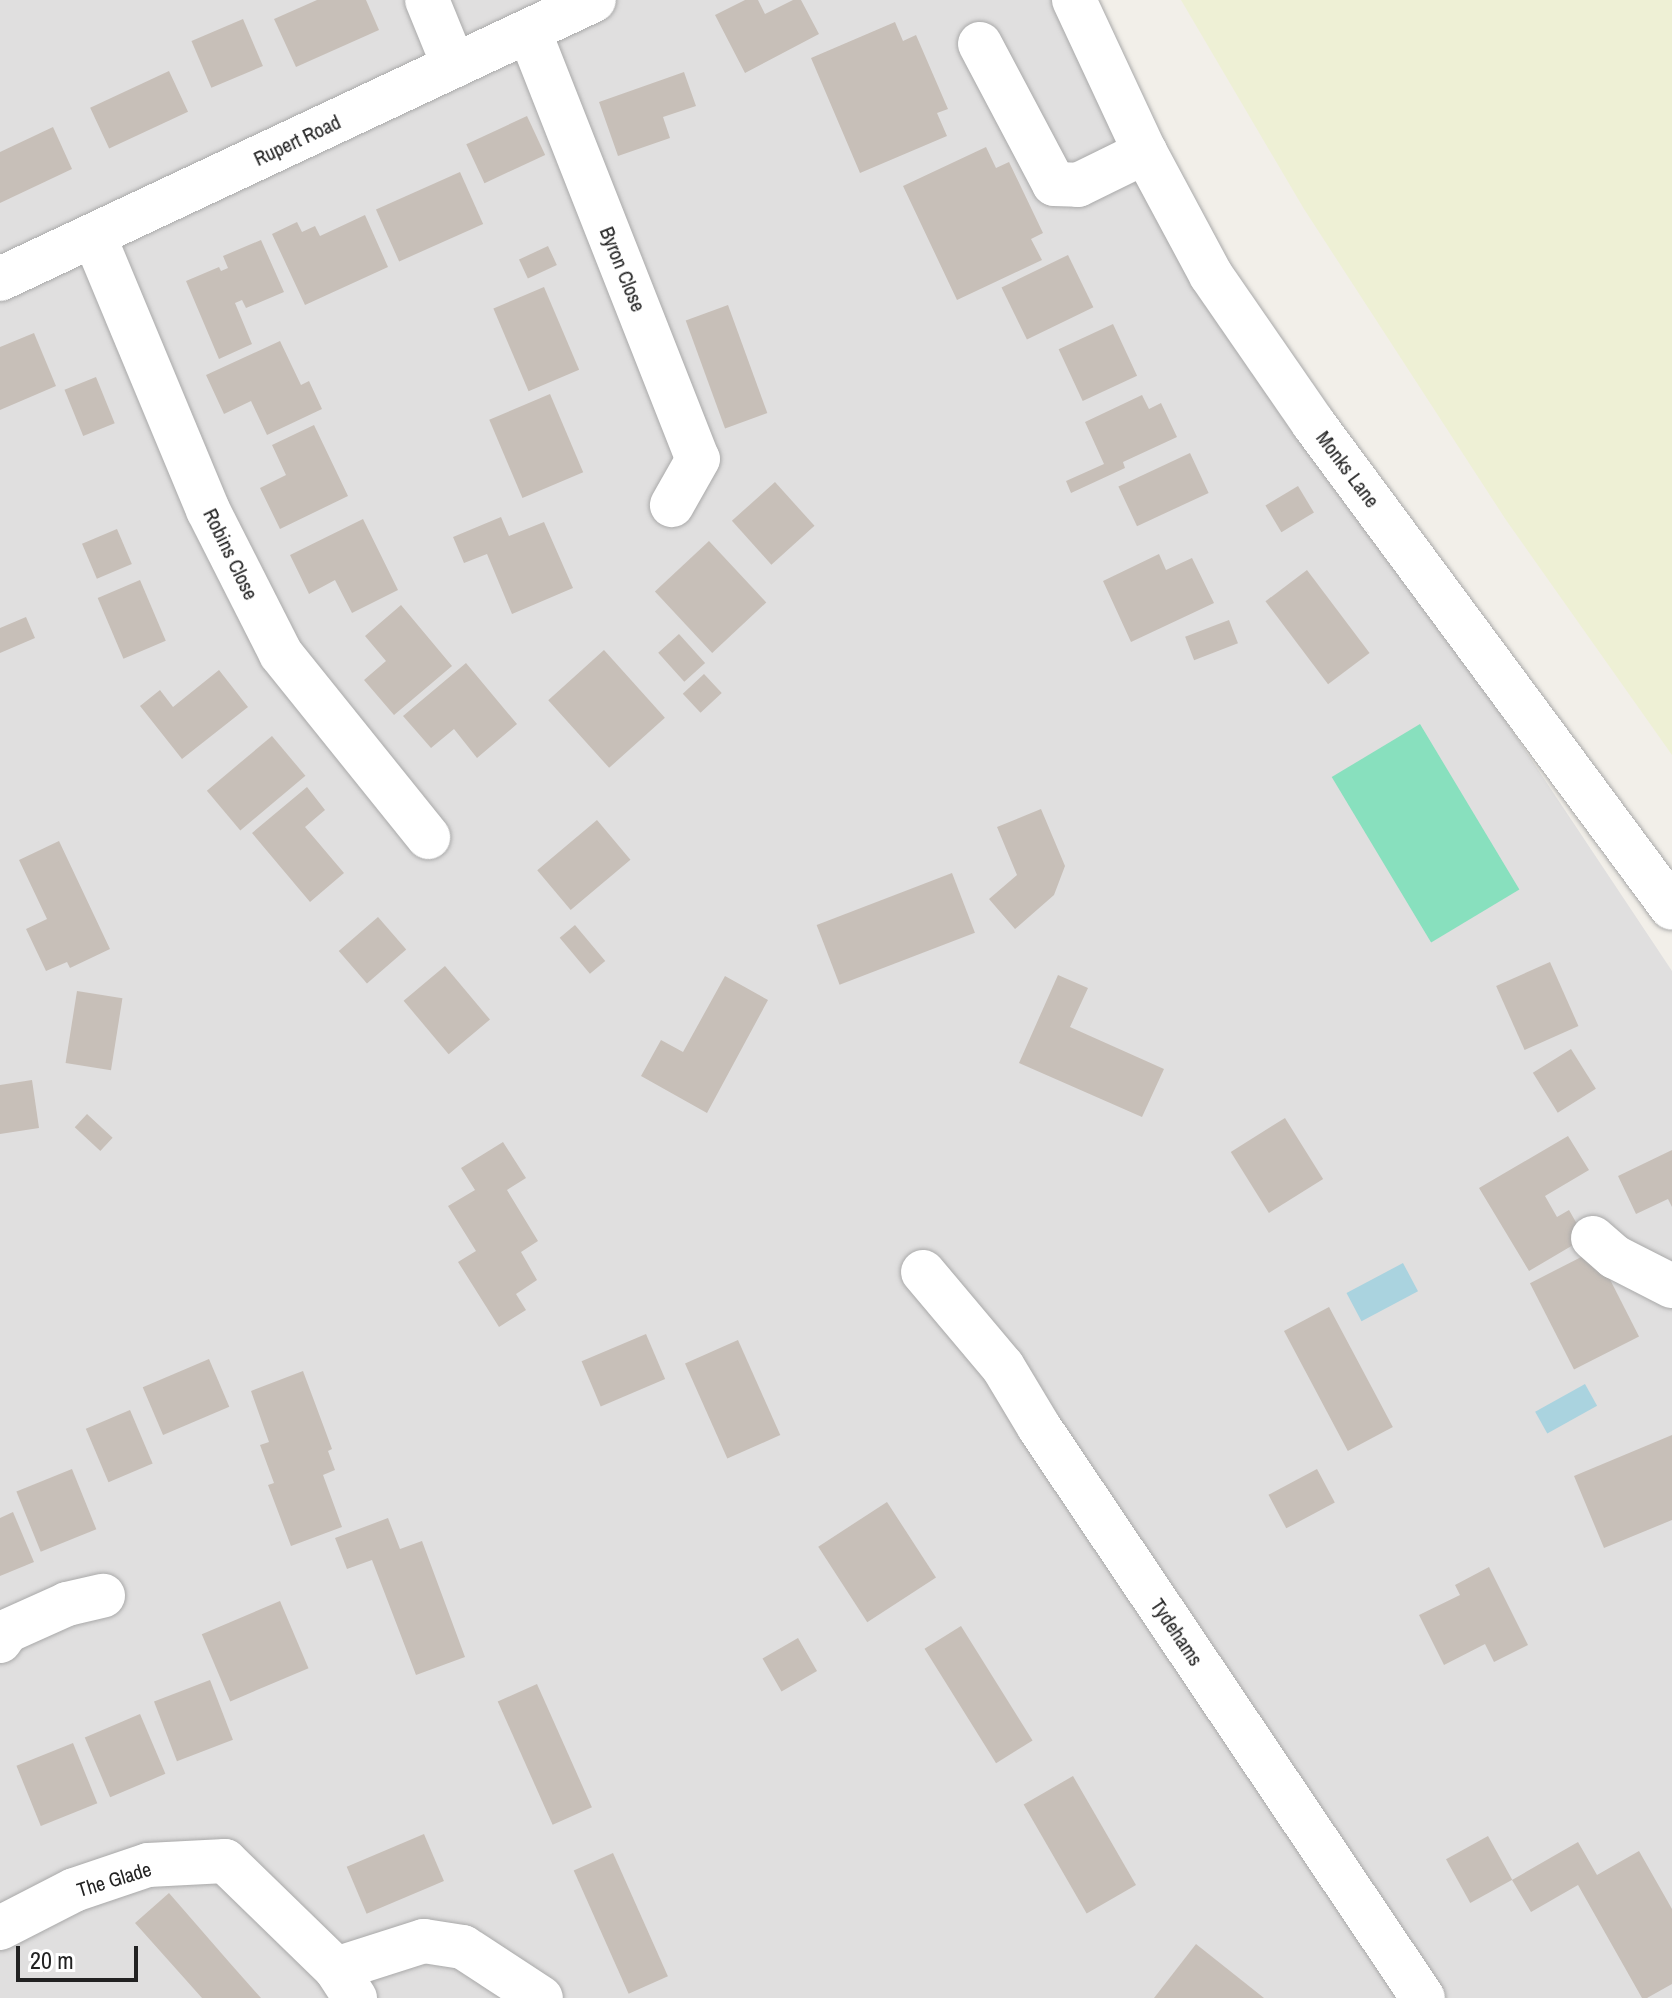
<!DOCTYPE html>
<html>
<head>
<meta charset="utf-8">
<style>
	body { margin:0 }
	#map { position:relative; width:1672px; height:1998px; overflow:hidden; background:#f2efe9; font-family:"Archivo Narrow",sans-serif }
	div>[style] { position:absolute }
	.residential>* { inset:0; background:#e0dfdf }
	.farmland>* { inset:0; background:#eef0d5 }
	.pitch>* { inset:0; background:#88e0be; transform-origin:0 0 }
	.water>* { inset:0; background:#aad3df; transform-origin:0 0 }
	.building>* { inset:0; background:#c7bfb8; transform-origin:0 0 }
	.roads { filter:drop-shadow(0 0 2px #a9a9a9) drop-shadow(0 0 2px #a9a9a9) }
	.minor>* { height:44px; margin:-22px; padding:0 22px; transform-origin:22px; border-radius:22px; background:#fff }
	span { translate:-50% -50%; white-space:nowrap; text-align:center; line-height:1.15; -webkit-text-stroke:6px #fff; paint-order:stroke }
	.street-label { font-size:20px; color:#222 }
	.scale { position:absolute; left:16px; top:1946px; width:122px; height:36px; box-sizing:border-box; border:4px solid #222; border-top:0; padding-left:10px; font-size:24px; line-height:28px; white-space:nowrap; color:#222; -webkit-text-stroke:6px #fff; paint-order:stroke }
</style>
</head>
<body>
<div id="map">
	<div class="residential">
		<div style="clip-path:polygon(0 0,1055px 0,1443px 627px,1672px 971px,1672px 1998px,0 1998px)"></div>
	</div>
	<div class="farmland">
		<div style="clip-path:polygon(1181px 0,1672px 0,1672px 755px,1506px 520px,1304px 209px)"></div>
	</div>
	<div class="pitch">
		<div style="left:1420px;top:724px;width:193px;height:103px;rotate:59deg"></div>
	</div>
	<div class="water">
		<div style="left:1403px;top:1263px;width:32px;height:64px;rotate:62deg"></div>
		<div style="left:1585px;top:1384px;width:25px;height:57px;rotate:61deg"></div>
	</div>
	<div class="building">
		<div style="clip-path:polygon(317px 0,366px 0,379px 30px,296px 67px,274px 19px)"></div>
		<div style="clip-path:polygon(745px 0,758px 0,765px 14px,793px 0,801px 0,819px 34px,745px 73px,715px 15px)"></div>
		<div style="left:243px;top:19px;width:51px;height:56px;rotate:67deg"></div>
		<div style="clip-path:polygon(895px 22px,903px 41px,916px 35px,948px 109px,937px 113px,947px 136px,860px 173px,811px 58px)"></div>
		<div style="left:169px;top:71px;width:45px;height:87px;rotate:65deg"></div>
		<div style="clip-path:polygon(684px 72px,696px 106px,663px 117px,670px 138px,618px 156px,599px 102px)"></div>
		<div style="left:527px;top:116px;width:43px;height:67px;rotate:65deg"></div>
		<div style="clip-path:polygon(53px 127px,72px 169px,0 203px,0 152px)"></div>
		<div style="clip-path:polygon(986px 147px,996px 168px,1009px 162px,1043px 233px,1031px 239px,1042px 260px,957px 300px,903px 186px)"></div>
		<div style="left:460px;top:172px;width:57px;height:92px;rotate:66deg"></div>
		<div style="clip-path:polygon(365px 215px,388px 267px,305px 305px,272px 234px,297px 222px,302px 232px,315px 226px,320px 236px)"></div>
		<div style="clip-path:polygon(261px 240px,284px 292px,246px 308px,242px 300px,235px 303px,252px 344px,219px 359px,186px 281px,219px 267px,221px 271px,228px 268px,223px 256px)"></div>
		<div style="left:548px;top:246px;width:21px;height:32px;rotate:65deg"></div>
		<div style="left:1068px;top:255px;width:58px;height:74px;rotate:64deg"></div>
		<div style="left:544px;top:287px;width:90px;height:55px;rotate:67deg"></div>
		<div style="left:728px;top:305px;width:115px;height:45px;rotate:70deg"></div>
		<div style="left:1113px;top:324px;width:57px;height:60px;rotate:65deg"></div>
		<div style="clip-path:polygon(34px 333px,56px 386px,0 410px,0 347px)"></div>
		<div style="clip-path:polygon(280px 341px,301px 385px,309px 381px,322px 409px,267px 435px,251px 401px,224px 414px,206px 375px)"></div>
		<div style="left:96px;top:377px;width:50px;height:34px;rotate:68deg"></div>
		<div style="left:550px;top:394px;width:85px;height:66px;rotate:67deg"></div>
		<div style="clip-path:polygon(1142px 395px,1149px 409px,1161px 403px,1177px 437px,1123px 462px,1125px 468px,1071px 493px,1066px 481px,1104px 464px,1085px 422px)"></div>
		<div style="clip-path:polygon(314px 425px,348px 496px,280px 529px,260px 488px,286px 475px,272px 445px)"></div>
		<div style="left:1190px;top:453px;width:44px;height:79px;rotate:65deg"></div>
		<div style="left:775px;top:482px;width:59px;height:58px;rotate:48deg"></div>
		<div style="left:1298px;top:486px;width:31px;height:38px;rotate:59deg"></div>
		<div style="clip-path:polygon(501px 517px,509px 536px,544px 522px,573px 588px,512px 614px,487px 554px,464px 563px,453px 537px)"></div>
		<div style="clip-path:polygon(363px 519px,398px 590px,352px 613px,335px 580px,309px 594px,290px 555px)"></div>
		<div style="left:117px;top:529px;width:38px;height:38px;rotate:67deg"></div>
		<div style="left:709px;top:541px;width:84px;height:74px;rotate:47deg"></div>
		<div style="clip-path:polygon(1159px 554px,1166px 570px,1192px 558px,1214px 603px,1131px 642px,1103px 581px)"></div>
		<div style="left:1307px;top:570px;width:104px;height:52px;rotate:53deg"></div>
		<div style="left:140px;top:580px;width:66px;height:46px;rotate:67deg"></div>
		<div style="clip-path:polygon(401px 605px,452px 666px,394px 715px,364px 680px,386px 661px,365px 636px)"></div>
		<div style="clip-path:polygon(26px 617px,35px 638px,0 653px,0 628px)"></div>
		<div style="left:1229px;top:620px;width:25px;height:47px;rotate:69deg"></div>
		<div style="left:679px;top:634px;width:39px;height:28px;rotate:48deg"></div>
		<div style="left:604px;top:650px;width:91px;height:75px;rotate:48deg"></div>
		<div style="clip-path:polygon(466px 663px,517px 724px,477px 758px,454px 729px,431px 748px,403px 716px)"></div>
		<div style="clip-path:polygon(219px 670px,248px 707px,182px 759px,140px 706px,160px 690px,173px 707px)"></div>
		<div style="left:704px;top:674px;width:26px;height:29px;rotate:47deg"></div>
		<div style="left:272px;top:736px;width:52px;height:85px;rotate:50deg"></div>
		<div style="clip-path:polygon(307px 787px,325px 810px,305px 827px,344px 873px,310px 902px,252px 833px)"></div>
		<div style="clip-path:polygon(1041px 809px,1065px 866px,1054px 895px,1015px 929px,989px 899px,1017px 875px,997px 827px)"></div>
		<div style="left:597px;top:820px;width:52px;height:78px;rotate:50deg"></div>
		<div style="clip-path:polygon(59px 841px,110px 949px,70px 968px,67px 962px,46px 971px,26px 929px,47px 919px,19px 860px)"></div>
		<div style="left:952px;top:873px;width:64px;height:145px;rotate:69deg"></div>
		<div style="left:378px;top:917px;width:43px;height:52px;rotate:49deg"></div>
		<div style="left:575px;top:925px;width:47px;height:20px;rotate:50deg"></div>
		<div style="left:1550px;top:962px;width:70px;height:59px;rotate:66deg"></div>
		<div style="left:445px;top:966px;width:70px;height:54px;rotate:50deg"></div>
		<div style="clip-path:polygon(1058px 975px,1088px 988px,1070px 1027px,1164px 1069px,1142px 1117px,1019px 1063px)"></div>
		<div style="clip-path:polygon(725px 976px,768px 1000px,707px 1113px,641px 1076px,661px 1040px,683px 1052px)"></div>
		<div style="left:77px;top:991px;width:46px;height:73px;rotate:9deg"></div>
		<div style="left:1571px;top:1049px;width:47px;height:45px;rotate:58deg"></div>
		<div style="clip-path:polygon(32px 1080px,39px 1128px,0 1134px,0 1085px)"></div>
		<div style="left:87px;top:1114px;width:35px;height:18px;rotate:43deg"></div>
		<div style="left:1285px;top:1118px;width:72px;height:64px;rotate:58deg"></div>
		<div style="clip-path:polygon(1568px 1136px,1589px 1170px,1545px 1196px,1557px 1217px,1569px 1210px,1585px 1238px,1529px 1271px,1479px 1188px)"></div>
		<div style="clip-path:polygon(503px 1142px,526px 1178px,507px 1190px,538px 1241px,521px 1252px,537px 1280px,516px 1294px,526px 1310px,499px 1327px,458px 1262px,476px 1251px,448px 1206px,475px 1190px,461px 1168px)"></div>
		<div style="clip-path:polygon(1672px 1150px,1672px 1207px,1668px 1199px,1636px 1214px,1618px 1176px)"></div>
		<div style="left:1595px;top:1250px;width:97px;height:73px;rotate:63deg"></div>
		<div style="left:1329px;top:1307px;width:136px;height:51px;rotate:62deg"></div>
		<div style="left:646px;top:1334px;width:49px;height:70px;rotate:67deg"></div>
		<div style="left:738px;top:1340px;width:104px;height:58px;rotate:66deg"></div>
		<div style="left:209px;top:1359px;width:52px;height:72px;rotate:67deg"></div>
		<div style="clip-path:polygon(303px 1371px,332px 1449px,328px 1451px,335px 1470px,323px 1475px,342px 1527px,291px 1546px,268px 1485px,274px 1483px,260px 1445px,269px 1442px,251px 1391px)"></div>
		<div style="left:130px;top:1410px;width:58px;height:48px;rotate:67deg"></div>
		<div style="clip-path:polygon(1672px 1435px,1672px 1520px,1604px 1548px,1574px 1476px)"></div>
		<div style="left:72px;top:1469px;width:65px;height:60px;rotate:68deg"></div>
		<div style="left:1317px;top:1469px;width:38px;height:55px;rotate:62deg"></div>
		<div style="left:887px;top:1502px;width:90px;height:82px;rotate:57deg"></div>
		<div style="clip-path:polygon(13px 1512px,34px 1562px,0 1576px,0 1518px)"></div>
		<div style="clip-path:polygon(388px 1518px,400px 1549px,422px 1541px,465px 1657px,416px 1675px,372px 1560px,347px 1569px,335px 1538px)"></div>
		<div style="clip-path:polygon(1489px 1567px,1528px 1645px,1494px 1662px,1485px 1644px,1444px 1665px,1419px 1615px,1460px 1595px,1455px 1585px)"></div>
		<div style="left:280px;top:1601px;width:73px;height:85px;rotate:67deg"></div>
		<div style="left:961px;top:1626px;width:135px;height:43px;rotate:58deg"></div>
		<div style="left:798px;top:1638px;width:38px;height:41px;rotate:60deg"></div>
		<div style="left:210px;top:1680px;width:64px;height:60px;rotate:69deg"></div>
		<div style="left:537px;top:1684px;width:135px;height:43px;rotate:66deg"></div>
		<div style="left:140px;top:1714px;width:65px;height:60px;rotate:67deg"></div>
		<div style="left:73px;top:1743px;width:65px;height:61px;rotate:68deg"></div>
		<div style="left:1073px;top:1776px;width:126px;height:57px;rotate:60deg"></div>
		<div style="left:424px;top:1834px;width:51px;height:84px;rotate:67deg"></div>
		<div style="left:1488px;top:1836px;width:50px;height:48px;rotate:61deg"></div>
		<div style="clip-path:polygon(1578px 1842px,1597px 1875px,1639px 1851px,1672px 1909px,1672px 1984px,1647px 1998px,1642px 1998px,1578px 1885px,1531px 1912px,1512px 1880px)"></div>
		<div style="left:613px;top:1853px;width:135px;height:43px;rotate:66deg"></div>
		<div style="clip-path:polygon(169px 1893px,229px 1962px,261px 1998px,202px 1998px,135px 1923px)"></div>
		<div style="clip-path:polygon(1196px 1944px,1264px 1998px,1154px 1998px)"></div>
	</div>
	<div class="roads">
		<div class="minor">
			<div style="left:427px;top:0;width:71px;rotate:67.8deg"></div>
			<div style="left:1074px;top:0;width:168px;rotate:65deg"></div>
			<div style="left:1145px;top:152px;width:140px;rotate:61.8deg"></div>
			<div style="left:1211px;top:275px;width:180px;rotate:55.4deg"></div>
			<div style="left:1313px;top:423px;width:603px;rotate:53.49deg"></div>
			<div style="left:529px;top:31px;width:460px;rotate:68.5deg"></div>
			<div style="left:698px;top:459px;width:53px;rotate:119.5deg"></div>
			<div style="left:980px;top:44px;width:158px;rotate:62.1deg"></div>
			<div style="left:1054px;top:184px;width:24px;rotate:2deg"></div>
			<div style="left:1078px;top:185px;width:75px;rotate:-26.2deg"></div>
			<div style="left:94px;top:236px;width:297px;rotate:67.4deg"></div>
			<div style="left:208px;top:510px;width:161px;rotate:63.1deg"></div>
			<div style="left:281px;top:654px;width:235px;rotate:51.2deg"></div>
			<div style="left:0;top:279px;width:656px;rotate:-25.16deg"></div>
			<div style="left:1593px;top:1238px;width:29px;rotate:41deg"></div>
			<div style="left:1615px;top:1257px;width:64px;rotate:27deg"></div>
			<div style="left:923px;top:1272px;width:124px;rotate:49.9deg"></div>
			<div style="left:1003px;top:1367px;width:70px;rotate:59deg"></div>
			<div style="left:1039px;top:1427px;width:688px;rotate:56.08deg"></div>
			<div style="left:0;top:1641px;width:12px;rotate:-55deg"></div>
			<div style="left:7px;top:1631px;width:66px;rotate:-24.2deg"></div>
			<div style="left:67px;top:1604px;width:37px;rotate:-13deg"></div>
			<div style="left:0;top:1928px;width:83px;rotate:-27.2deg"></div>
			<div style="left:74px;top:1890px;width:78px;rotate:-18.7deg"></div>
			<div style="left:148px;top:1865px;width:77px;rotate:-3deg"></div>
			<div style="left:225px;top:1861px;width:155px;rotate:44.2deg"></div>
			<div style="left:336px;top:1969px;width:35px;rotate:57deg"></div>
			<div style="left:336px;top:1969px;width:92px;rotate:-17.7deg"></div>
			<div style="left:424px;top:1941px;width:39px;rotate:9deg"></div>
			<div style="left:463px;top:1947px;width:93px;rotate:33.2deg"></div>
		</div>
	</div>
	<div class="street-label">
		<span style="left:297px;top:140px;rotate:-25deg">Rupert Road</span>
		<span style="left:623px;top:269px;rotate:68deg">Byron Close</span>
		<span style="left:1348px;top:469px;rotate:53deg">Monks Lane</span>
		<span style="left:231px;top:554px;rotate:64deg">Robins Close</span>
		<span style="left:1177px;top:1632px;rotate:56deg">Tydehams</span>
		<span style="left:114px;top:1879px;rotate:-17deg">The Glade</span>
	</div>
	<div class="scale">20 m</div>
</div>
</body>
</html>
